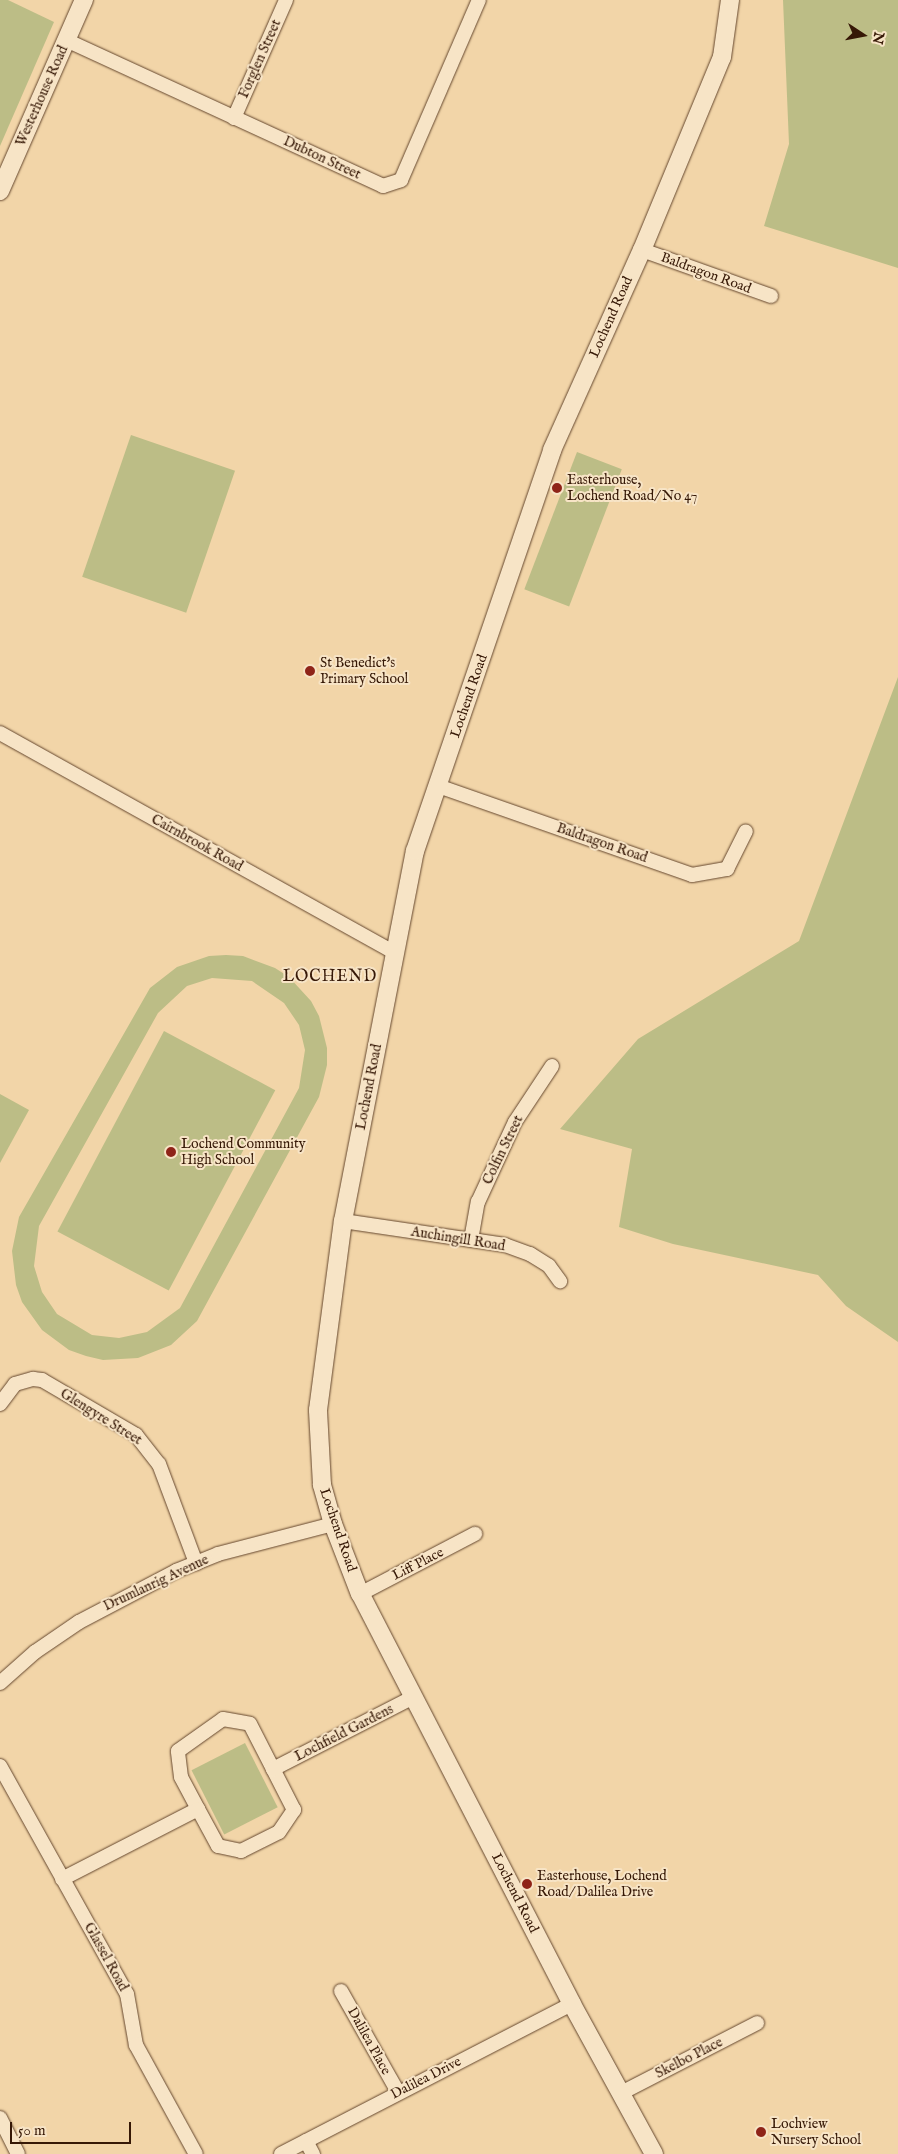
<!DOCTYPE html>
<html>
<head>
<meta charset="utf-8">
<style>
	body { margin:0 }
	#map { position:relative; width:898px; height:2154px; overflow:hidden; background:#f2d5a8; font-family:"IM FELL English",serif }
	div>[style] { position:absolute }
	.green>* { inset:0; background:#bcbd86; transform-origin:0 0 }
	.roads { filter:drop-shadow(0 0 1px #65472e) drop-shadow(0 0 1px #65472e) }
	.minor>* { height:14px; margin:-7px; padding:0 7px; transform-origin:7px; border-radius:7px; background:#f7e4c6 }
	.tertiary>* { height:18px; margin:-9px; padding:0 9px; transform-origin:9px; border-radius:9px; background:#f7e4c6 }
	.dots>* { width:14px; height:14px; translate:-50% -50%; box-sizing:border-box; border:2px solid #f7e4c6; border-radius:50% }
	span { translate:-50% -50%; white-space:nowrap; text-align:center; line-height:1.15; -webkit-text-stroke:4px #f7e4c6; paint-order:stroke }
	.street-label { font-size:14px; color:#361806 }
	.poi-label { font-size:14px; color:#361806 }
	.left { translate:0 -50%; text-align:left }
	.quarter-label { font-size:16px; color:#361806; letter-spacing:1px }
	.north { position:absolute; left:838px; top:10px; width:50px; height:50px; -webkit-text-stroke:4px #f7e4c6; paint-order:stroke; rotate:101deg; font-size:14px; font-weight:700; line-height:20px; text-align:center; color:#361806 }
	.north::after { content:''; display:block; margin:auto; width:18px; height:22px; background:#361806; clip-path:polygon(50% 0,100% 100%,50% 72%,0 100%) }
	.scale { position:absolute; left:10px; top:2122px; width:121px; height:22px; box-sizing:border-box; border:2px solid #361806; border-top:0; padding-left:6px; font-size:15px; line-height:18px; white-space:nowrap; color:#361806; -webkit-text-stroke:4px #f7e4c6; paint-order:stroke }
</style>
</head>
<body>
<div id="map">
	<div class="green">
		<div style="clip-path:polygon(0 0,8px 0,54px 22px,0 146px)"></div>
		<div style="clip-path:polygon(783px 0,898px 0,898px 268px,764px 226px,789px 144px)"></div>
		<div style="left:131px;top:435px;width:110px;height:150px;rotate:19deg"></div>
		<div style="left:577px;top:452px;width:48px;height:147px;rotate:21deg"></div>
		<div style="clip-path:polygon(898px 677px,898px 1342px,846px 1306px,818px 1275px,673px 1244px,619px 1227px,632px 1149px,560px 1129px,638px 1039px,799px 941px)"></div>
		<div style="clip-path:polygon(evenodd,226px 955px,243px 956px,275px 968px,289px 977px,311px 1001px,319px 1016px,327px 1048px,327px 1065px,319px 1097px,197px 1321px,171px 1345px,138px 1358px,103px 1360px,86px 1356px,69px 1350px,42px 1330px,22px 1302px,16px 1285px,12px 1251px,19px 1217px,150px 988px,177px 967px,209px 956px,226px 955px,212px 978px,252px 981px,284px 1003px,299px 1025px,305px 1050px,299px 1088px,180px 1308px,147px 1332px,119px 1338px,92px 1335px,57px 1314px,42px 1292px,34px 1266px,39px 1226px,158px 1013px,187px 986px,212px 978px)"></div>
		<div style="left:164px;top:1031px;width:126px;height:227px;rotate:28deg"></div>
		<div style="clip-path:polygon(0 1094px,29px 1110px,0 1163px)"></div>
		<div style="left:245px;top:1743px;width:72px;height:60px;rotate:63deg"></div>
	</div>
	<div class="roads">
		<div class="minor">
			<div style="left:66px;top:40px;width:349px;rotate:24.7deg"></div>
			<div style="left:383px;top:186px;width:19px;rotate:-18deg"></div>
			<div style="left:401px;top:180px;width:196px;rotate:-66.6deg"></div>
			<div style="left:234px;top:118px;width:129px;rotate:-66.2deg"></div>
			<div style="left:642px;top:250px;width:137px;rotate:19.6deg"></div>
			<div style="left:0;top:733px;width:451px;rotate:29.1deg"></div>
			<div style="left:438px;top:786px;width:269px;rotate:19.3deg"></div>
			<div style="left:692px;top:875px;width:36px;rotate:-10deg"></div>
			<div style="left:727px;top:869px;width:42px;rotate:-63.4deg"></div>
			<div style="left:343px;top:1221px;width:164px;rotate:8.4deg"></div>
			<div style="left:505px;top:1245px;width:27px;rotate:20deg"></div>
			<div style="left:530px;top:1254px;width:22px;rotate:32deg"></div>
			<div style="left:549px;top:1266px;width:19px;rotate:54deg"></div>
			<div style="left:471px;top:1240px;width:39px;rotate:-80deg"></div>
			<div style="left:478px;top:1202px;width:88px;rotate:-65.2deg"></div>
			<div style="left:515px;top:1122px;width:67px;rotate:-56.5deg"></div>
			<div style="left:0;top:1404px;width:25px;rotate:-53deg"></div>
			<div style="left:15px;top:1384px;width:19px;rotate:-16deg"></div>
			<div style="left:33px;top:1379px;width:9px;rotate:6deg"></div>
			<div style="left:42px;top:1380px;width:109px;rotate:30.3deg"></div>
			<div style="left:136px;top:1435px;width:37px;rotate:52deg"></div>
			<div style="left:159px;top:1464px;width:106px;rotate:69.5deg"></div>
			<div style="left:360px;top:1594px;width:130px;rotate:-27.6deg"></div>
			<div style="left:0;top:1683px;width:47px;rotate:-41.5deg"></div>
			<div style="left:35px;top:1652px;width:53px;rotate:-34.3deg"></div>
			<div style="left:79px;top:1622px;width:110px;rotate:-27.7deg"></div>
			<div style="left:176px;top:1571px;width:45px;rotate:-22deg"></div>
			<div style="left:218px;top:1554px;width:119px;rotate:-14.6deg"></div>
			<div style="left:0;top:1766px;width:261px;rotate:60.9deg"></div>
			<div style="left:127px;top:1994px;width:52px;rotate:80deg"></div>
			<div style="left:136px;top:2045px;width:124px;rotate:61.2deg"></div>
			<div style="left:198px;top:1809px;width:36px;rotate:-118deg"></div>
			<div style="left:181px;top:1777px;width:26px;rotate:-97deg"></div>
			<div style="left:178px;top:1751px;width:55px;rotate:-35.4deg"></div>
			<div style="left:223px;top:1719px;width:27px;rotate:10deg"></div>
			<div style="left:250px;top:1724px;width:51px;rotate:62.9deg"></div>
			<div style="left:62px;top:1879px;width:153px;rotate:-27.2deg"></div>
			<div style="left:198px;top:1809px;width:42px;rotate:61.6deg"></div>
			<div style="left:218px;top:1846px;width:24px;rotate:12deg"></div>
			<div style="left:241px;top:1851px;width:42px;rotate:-26.6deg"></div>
			<div style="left:279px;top:1832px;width:27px;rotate:-56deg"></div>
			<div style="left:294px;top:1810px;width:46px;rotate:-117.1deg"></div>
			<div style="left:273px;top:1769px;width:158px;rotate:-27.1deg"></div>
			<div style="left:341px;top:1991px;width:116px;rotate:60.6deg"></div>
			<div style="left:621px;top:2093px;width:153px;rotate:-27.2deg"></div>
			<div style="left:0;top:2118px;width:40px;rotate:63.4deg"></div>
			<div style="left:306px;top:2141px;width:15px;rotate:62deg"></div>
			<div style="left:281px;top:2154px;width:327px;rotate:-27.3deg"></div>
		</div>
		<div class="tertiary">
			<div style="left:0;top:191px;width:209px;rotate:-66.3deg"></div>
			<div style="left:654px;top:2154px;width:171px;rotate:-118.7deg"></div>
			<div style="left:572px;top:2004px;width:462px;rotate:-117.3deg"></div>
			<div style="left:360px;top:1594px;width:75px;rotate:-111.1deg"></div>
			<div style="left:333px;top:1524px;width:41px;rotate:-105.8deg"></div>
			<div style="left:322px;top:1485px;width:75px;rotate:-93.1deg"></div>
			<div style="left:318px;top:1410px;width:191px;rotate:-82.5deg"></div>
			<div style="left:343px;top:1221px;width:377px;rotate:-79deg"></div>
			<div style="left:415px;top:851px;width:424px;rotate:-71.1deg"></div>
			<div style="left:552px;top:450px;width:219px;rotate:-65.8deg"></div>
			<div style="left:642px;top:250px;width:209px;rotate:-67.5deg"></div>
			<div style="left:722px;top:57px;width:58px;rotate:-82deg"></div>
		</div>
	</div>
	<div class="dots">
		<div style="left:557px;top:488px;background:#8f2418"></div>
		<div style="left:310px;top:671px;background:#8f2418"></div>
		<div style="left:171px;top:1152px;background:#8f2418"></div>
		<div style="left:527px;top:1884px;background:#8f2418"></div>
		<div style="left:761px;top:2132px;background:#8f2418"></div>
	</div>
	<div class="street-label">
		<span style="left:260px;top:59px;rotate:-66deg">Forglen Street</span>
		<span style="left:42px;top:96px;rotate:-66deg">Westerhouse Road</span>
		<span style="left:322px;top:158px;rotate:25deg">Dubton Street</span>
		<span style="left:706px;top:273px;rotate:20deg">Baldragon Road</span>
		<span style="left:611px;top:317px;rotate:-66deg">Lochend Road</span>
		<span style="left:469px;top:696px;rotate:-71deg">Lochend Road</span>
		<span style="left:197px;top:843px;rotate:29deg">Cairnbrook Road</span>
		<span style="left:602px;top:843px;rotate:19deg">Baldragon Road</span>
		<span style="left:369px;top:1087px;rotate:-79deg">Lochend Road</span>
		<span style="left:503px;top:1150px;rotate:-64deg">Colfin Street</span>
		<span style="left:458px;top:1239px;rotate:9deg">Auchingill Road</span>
		<span style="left:101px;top:1417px;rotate:32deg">Glengyre Street</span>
		<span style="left:338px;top:1530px;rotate:71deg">Lochend Road</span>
		<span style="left:418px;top:1564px;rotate:-27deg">Liff Place</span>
		<span style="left:156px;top:1583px;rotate:-25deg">Drumlanrig Avenue</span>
		<span style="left:344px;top:1733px;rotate:-27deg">Lochfield Gardens</span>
		<span style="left:515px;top:1893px;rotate:63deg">Lochend Road</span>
		<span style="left:106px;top:1957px;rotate:61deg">Glassel Road</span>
		<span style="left:369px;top:2041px;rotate:61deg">Dalilea Place</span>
		<span style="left:689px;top:2058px;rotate:-27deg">Skelbo Place</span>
		<span style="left:426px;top:2078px;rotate:-27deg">Dalilea Drive</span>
	</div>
	<div class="poi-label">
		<span class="left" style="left:567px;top:488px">Easterhouse,<br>Lochend Road/ No 47</span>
		<span class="left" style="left:320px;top:671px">St Benedict's<br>Primary School</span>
		<span class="left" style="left:181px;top:1152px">Lochend Community<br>High School</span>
		<span class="left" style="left:537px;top:1884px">Easterhouse, Lochend<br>Road/ Dalilea Drive</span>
		<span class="left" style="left:771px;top:2132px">Lochview<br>Nursery School</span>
	</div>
	<div class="quarter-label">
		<span style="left:330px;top:977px">LOCHEND</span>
	</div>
	<div class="north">N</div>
	<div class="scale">50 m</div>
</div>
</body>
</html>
